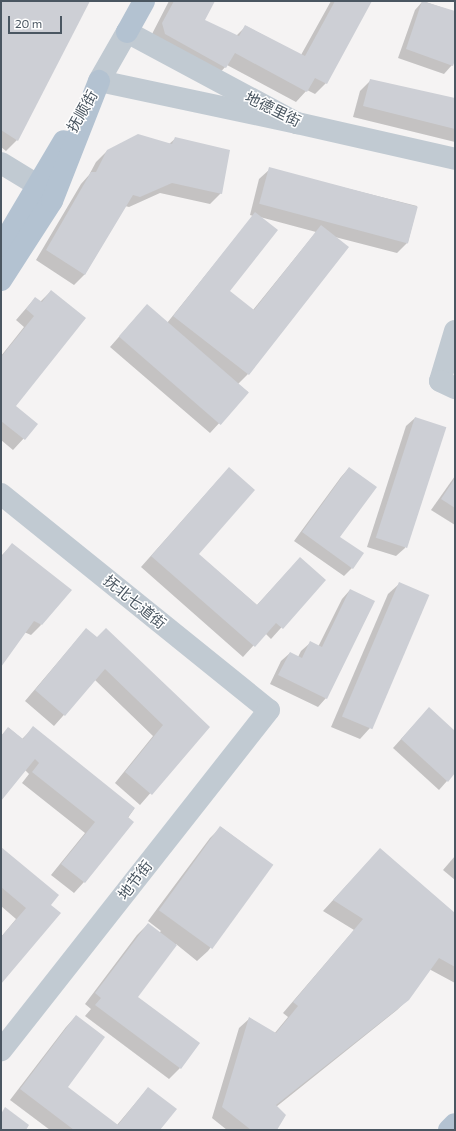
<!DOCTYPE html>
<html>
<head>
<meta charset="utf-8">
<style>
	body { margin:0 }
	#map { position:relative; width:456px; height:1131px; overflow:hidden; background:#f5f3f3; font-family:Commissioner,"Noto Sans SC",sans-serif }
	div>[style] { position:absolute }
	.shadow>* { inset:0; background:#0003 }
	.building>* { inset:0; background:#cdcfd5; transform-origin:0 0 }
	.minor>* { height:22px; margin:-11px; padding:0 11px; transform-origin:11px; border-radius:11px; background:#c1cad2 }
	.major>* { height:22px; margin:-11px; padding:0 11px; transform-origin:11px; border-radius:11px; background:#b3c2d1 }
	span { translate:-50% -50%; white-space:nowrap; text-align:center; line-height:1.15; -webkit-text-stroke:3px #fff; paint-order:stroke }
	.street-label { font-size:15px; color:#4a5661 }
	.frame { position:absolute; inset:0; border:2px solid #4a5661; pointer-events:none }
	.scale { position:absolute; left:8px; top:16px; width:54px; height:18px; box-sizing:border-box; border:2px solid #4a5661; border-top:0; padding-left:5px; font-size:12px; line-height:14px; white-space:nowrap; color:#4a5661; -webkit-text-stroke:3px #fff; paint-order:stroke }
</style>
</head>
<body>
<div id="map">
	<div class="shadow">
		<div style="clip-path:polygon(1px 1px,89px 1px,17px 140px,6px 151px,1px 147px)"></div>
		<div style="clip-path:polygon(169px 1px,214px 1px,203px 20px,236px 36px,246px 26px,301px 55px,331px 1px,371px 1px,326px 83px,315px 94px,307px 90px,296px 102px,227px 65px,215px 78px,152px 34px)"></div>
		<div style="clip-path:polygon(423px 1px,455px 12px,455px 57px,452px 65px,444px 74px,398px 58px,415px 10px)"></div>
		<div style="clip-path:polygon(371px 80px,455px 99px,455px 142px,353px 117px,360px 91px)"></div>
		<div style="clip-path:polygon(176px 138px,221px 193px,210px 204px,160px 193px,129px 207px,125px 206px,85px 274px,74px 285px,36px 260px,81px 184px,89px 175px,96px 162px,107px 151px,169px 144px)"></div>
		<div style="clip-path:polygon(evenodd,270px 169px,417px 206px,408px 242px,397px 253px,335px 237px,248px 374px,238px 384px,248px 392px,210px 433px,110px 347px,147px 305px,167px 323px,253px 216px,250px 215px,259px 179px,270px 169px,260px 217px,316px 232px,253px 310px,229px 292px,260px 217px)"></div>
		<div style="clip-path:polygon(51px 291px,14px 406px,37px 424px,13px 450px,1px 440px,1px 356px,24px 327px,16px 320px,35px 298px,40px 302px)"></div>
		<div style="clip-path:polygon(415px 418px,405px 548px,396px 556px,367px 547px,406px 426px)"></div>
		<div style="clip-path:polygon(349px 468px,339px 537px,352px 568px,344px 576px,294px 541px,341px 477px)"></div>
		<div style="clip-path:polygon(455px 476px,455px 525px,431px 510px)"></div>
		<div style="clip-path:polygon(219px 479px,198px 554px,257px 605px,300px 558px,324px 580px,271px 639px,265px 633px,243px 657px,141px 567px)"></div>
		<div style="clip-path:polygon(12px 545px,41px 625px,31px 635px,24px 632px,1px 665px,1px 556px)"></div>
		<div style="clip-path:polygon(399px 584px,370px 728px,360px 739px,331px 727px,388px 594px)"></div>
		<div style="clip-path:polygon(350px 590px,326px 698px,318px 707px,270px 684px,281px 661px,290px 653px,298px 657px,301px 651px,310px 643px,318px 647px,342px 599px)"></div>
		<div style="clip-path:polygon(86px 629px,208px 727px,140px 805px,115px 783px,153px 736px,95px 680px,54px 726px,25px 701px)"></div>
		<div style="clip-path:polygon(429px 708px,455px 732px,455px 772px,439px 790px,393px 748px)"></div>
		<div style="clip-path:polygon(9px 728px,22px 739px,33px 728px,134px 809px,84px 882px,74px 893px,51px 875px,85px 833px,22px 783px,29px 774px,25px 770px,1px 800px,1px 736px)"></div>
		<div style="clip-path:polygon(221px 827px,272px 865px,208px 951px,197px 961px,176px 944px,136px 997px,198px 1044px,180px 1068px,169px 1079px,85px 1016px,91px 1009px,85px 1004px,137px 935px,148px 924px,159px 933px,161px 931px,148px 921px,210px 838px)"></div>
		<div style="clip-path:polygon(1px 848px,50px 905px,1px 983px,1px 937px,16px 919px,1px 906px)"></div>
		<div style="clip-path:polygon(380px 849px,455px 914px,455px 983px,429px 969px,408px 999px,397px 1010px,276px 1107px,276px 1130px,227px 1130px,212px 1118px,239px 1028px,250px 1018px,274px 1034px,288px 1017px,283px 1013px,354px 930px,323px 911px)"></div>
		<div style="clip-path:polygon(455px 856px,455px 880px,443px 870px)"></div>
		<div style="clip-path:polygon(76px 1016px,66px 1087px,117px 1125px,148px 1088px,159px 1130px,50px 1130px,10px 1100px,66px 1027px)"></div>
	</div>
	<div class="building">
		<div style="clip-path:polygon(1px 1px,90px 1px,18px 141px,1px 130px)"></div>
		<div style="clip-path:polygon(174px 1px,215px 1px,205px 20px,239px 36px,245px 25px,305px 56px,335px 1px,372px 1px,327px 84px,315px 78px,307px 92px,235px 53px,226px 68px,165px 34px,162px 23px)"></div>
		<div style="clip-path:polygon(422px 1px,455px 11px,455px 60px,453px 66px,406px 49px)"></div>
		<div style="clip-path:polygon(370px 79px,455px 98px,455px 129px,363px 106px)"></div>
		<div style="clip-path:polygon(138px 134px,172px 144px,175px 137px,230px 150px,222px 194px,172px 183px,140px 197px,133px 195px,85px 275px,46px 250px,91px 172px,96px 172px,107px 150px)"></div>
		<div style="left:269px;top:167px;width:154px;height:38px;rotate:15deg"></div>
		<div style="clip-path:polygon(255px 212px,278px 230px,230px 291px,254px 310px,321px 225px,349px 247px,249px 375px,173px 316px)"></div>
		<div style="clip-path:polygon(51px 290px,86px 318px,16px 406px,38px 424px,25px 440px,1px 421px,1px 357px,34px 316px,26px 309px,35px 297px,42px 302px)"></div>
		<div style="left:147px;top:304px;width:135px;height:43px;rotate:41deg"></div>
		<div style="left:415px;top:417px;width:33px;height:127px;rotate:18deg"></div>
		<div style="clip-path:polygon(229px 467px,255px 490px,199px 554px,257px 605px,300px 557px,326px 580px,283px 629px,276px 623px,255px 647px,151px 556px)"></div>
		<div style="clip-path:polygon(349px 467px,377px 487px,340px 537px,364px 553px,353px 569px,302px 532px)"></div>
		<div style="clip-path:polygon(455px 478px,455px 508px,441px 499px)"></div>
		<div style="clip-path:polygon(12px 543px,72px 590px,42px 625px,34px 621px,1px 667px,1px 557px)"></div>
		<div style="left:399px;top:582px;width:33px;height:146px;rotate:23deg"></div>
		<div style="clip-path:polygon(350px 589px,375px 601px,327px 699px,278px 675px,290px 652px,302px 658px,310px 641px,322px 647px)"></div>
		<div style="clip-path:polygon(86px 628px,97px 637px,106px 628px,210px 727px,152px 795px,125px 772px,163px 725px,105px 669px,65px 716px,35px 690px)"></div>
		<div style="clip-path:polygon(429px 707px,455px 731px,455px 773px,448px 782px,401px 739px)"></div>
		<div style="clip-path:polygon(33px 726px,135px 808px,128px 817px,134px 822px,85px 883px,61px 864px,95px 822px,32px 772px,39px 763px,35px 759px,1px 801px,1px 736px,8px 727px,23px 739px)"></div>
		<div style="left:220px;top:826px;width:66px;height:104px;rotate:36deg"></div>
		<div style="clip-path:polygon(1px 847px,59px 895px,51px 905px,61px 913px,1px 984px,1px 937px,26px 908px,1px 887px)"></div>
		<div style="clip-path:polygon(380px 848px,455px 913px,455px 967px,439px 958px,409px 1000px,276px 1105px,286px 1115px,277px 1130px,251px 1130px,222px 1107px,249px 1017px,276px 1033px,298px 1006px,293px 1002px,363px 919px,333px 900px)"></div>
		<div style="clip-path:polygon(148px 923px,177px 945px,138px 997px,200px 1043px,181px 1069px,95px 1005px,101px 998px,95px 993px)"></div>
		<div style="clip-path:polygon(76px 1015px,105px 1037px,68px 1087px,118px 1125px,148px 1087px,177px 1109px,160px 1130px,74px 1130px,20px 1089px)"></div>
		<div style="clip-path:polygon(5px 1107px,29px 1125px,26px 1130px,1px 1130px,1px 1114px)"></div>
	</div>
	<div class="minor">
		<div style="left:297px;top:123px;width:202px;rotate:-168deg"></div>
		<div style="left:99px;top:81px;width:56px;rotate:-60.3deg"></div>
		<div style="left:127px;top:32px;width:193px;rotate:28.2deg"></div>
		<div style="left:297px;top:123px;width:162px;rotate:12.8deg"></div>
		<div style="left:1px;top:163px;width:44px;rotate:31.2deg"></div>
		<div style="left:455px;top:331px;width:52px;rotate:106.7deg"></div>
		<div style="left:440px;top:381px;width:17px;rotate:25deg"></div>
		<div style="left:1px;top:494px;width:344px;rotate:38.9deg"></div>
		<div style="left:269px;top:710px;width:433px;rotate:128.2deg"></div>
	</div>
	<div class="major">
		<div style="left:127px;top:32px;width:35px;rotate:-61deg"></div>
		<div style="left:1px;top:247px;width:123px;rotate:-59.3deg"></div>
		<div style="left:1px;top:280px;width:94px;rotate:-57.2deg"></div>
		<div style="left:52px;top:201px;width:129px;rotate:-68.6deg"></div>
		<div style="left:449px;top:1130px;width:8px;rotate:-45deg"></div>
	</div>
	<div class="street-label">
		<span style="left:273px;top:109px;rotate:26deg">地德里街</span>
		<span style="left:82px;top:111px;rotate:-60deg">抚顺街</span>
		<span style="left:135px;top:602px;rotate:39deg">抚北七道街</span>
		<span style="left:135px;top:880px;rotate:-52deg">地节街</span>
	</div>
	<div class="frame"></div>
	<div class="scale">20 m</div>
</div>
</body>
</html>
